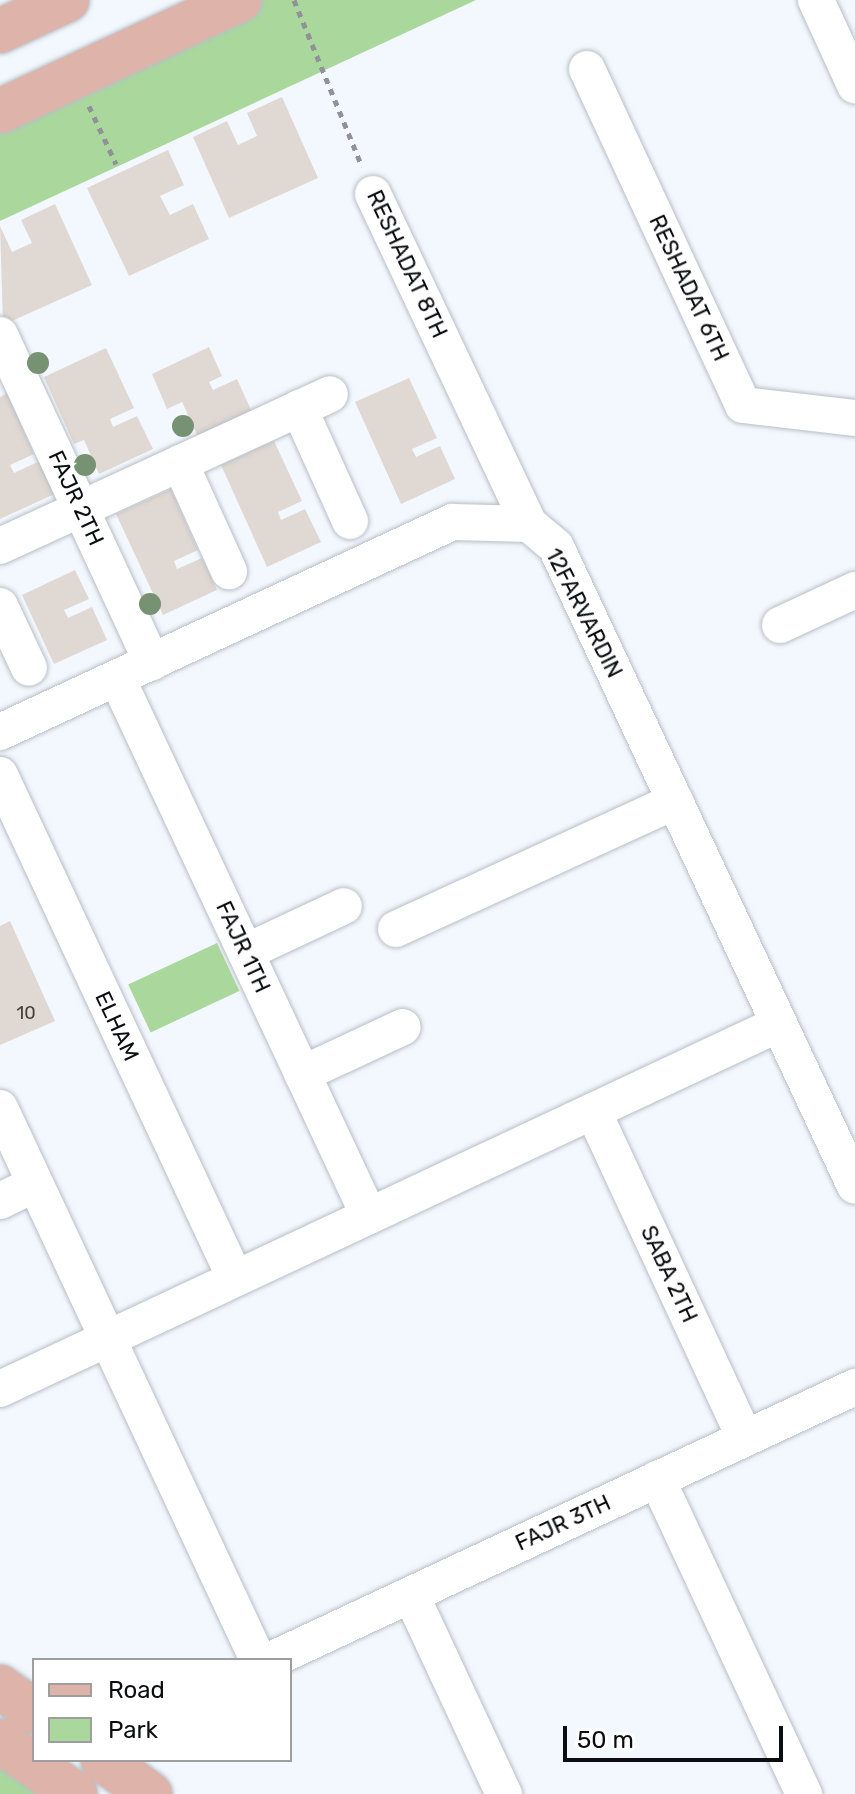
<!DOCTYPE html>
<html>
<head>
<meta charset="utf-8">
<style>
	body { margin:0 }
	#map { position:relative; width:855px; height:1794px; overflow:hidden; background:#f3f8fe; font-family:Rubik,sans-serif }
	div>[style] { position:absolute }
	.green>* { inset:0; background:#aad89c; transform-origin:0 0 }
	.building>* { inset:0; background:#e0d8d2 }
	.path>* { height:5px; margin-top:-2.5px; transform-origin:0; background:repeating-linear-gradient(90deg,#8f9297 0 6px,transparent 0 12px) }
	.roads { filter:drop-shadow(0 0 2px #b8bec5) drop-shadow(0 0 2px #b8bec5) }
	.minor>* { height:36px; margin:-18px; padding:0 18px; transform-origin:18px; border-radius:18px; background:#fff }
	.major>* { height:44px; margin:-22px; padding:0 22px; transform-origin:22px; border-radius:22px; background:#deb4aa }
	.trees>* { width:22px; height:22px; margin:-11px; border-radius:50%; background:#769272 }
	span { translate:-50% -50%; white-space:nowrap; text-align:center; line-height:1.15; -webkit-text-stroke:7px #fff; paint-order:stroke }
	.number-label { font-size:18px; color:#414040 }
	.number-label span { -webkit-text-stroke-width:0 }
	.street-label { font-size:22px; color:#0c0d10 }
	.legend { position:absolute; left:32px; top:1658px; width:260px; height:104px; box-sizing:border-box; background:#fff; border:2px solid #9e9e9f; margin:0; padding:10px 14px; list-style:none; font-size:24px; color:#0c0d10 }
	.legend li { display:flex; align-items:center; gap:16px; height:40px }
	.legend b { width:40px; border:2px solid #9e9e9f }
	.scale { position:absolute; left:563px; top:1726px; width:220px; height:36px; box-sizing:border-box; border:4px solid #0c0d10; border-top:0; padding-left:10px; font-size:24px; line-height:28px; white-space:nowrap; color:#0c0d10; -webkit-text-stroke:6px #fff; paint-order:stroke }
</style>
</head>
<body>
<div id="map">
	<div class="green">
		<div style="clip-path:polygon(238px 0,476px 0,0 221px,0 111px)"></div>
		<div style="left:217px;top:943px;width:53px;height:98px;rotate:65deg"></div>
		<div style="clip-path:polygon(0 1766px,38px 1794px,0 1794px)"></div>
	</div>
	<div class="building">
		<div style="clip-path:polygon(282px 97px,318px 178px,229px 218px,193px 137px,227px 121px,238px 145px,257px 136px,247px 113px)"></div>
		<div style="clip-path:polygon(168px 150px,184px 185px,160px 196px,170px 215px,193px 204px,209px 239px,129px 276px,87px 188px)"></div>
		<div style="clip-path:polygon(55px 204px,92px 285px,3px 325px,0 226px,12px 252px,32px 243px,21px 220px)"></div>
		<div style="clip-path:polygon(209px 347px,222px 376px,209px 382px,213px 390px,237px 379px,252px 412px,198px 437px,182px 402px,167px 409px,152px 374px)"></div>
		<div style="clip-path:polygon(106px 348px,134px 408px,110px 419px,113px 427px,137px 416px,153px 449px,99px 474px,84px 440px,74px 444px,44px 377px)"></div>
		<div style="clip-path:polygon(409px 378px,437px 438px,412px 449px,416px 457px,440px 446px,455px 479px,401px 504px,355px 402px)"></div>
		<div style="clip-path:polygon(7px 393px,34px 454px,10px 465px,14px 473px,44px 459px,59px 492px,0 519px,0 397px)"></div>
		<div style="clip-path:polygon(274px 441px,302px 501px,278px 512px,281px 520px,305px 509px,321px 542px,267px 567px,221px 465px)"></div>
		<div style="clip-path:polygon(171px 489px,198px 550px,174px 561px,177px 569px,202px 558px,217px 590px,163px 615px,116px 514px)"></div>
		<div style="clip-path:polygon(75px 570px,89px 599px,64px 610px,68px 618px,92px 607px,107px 640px,54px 664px,22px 595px)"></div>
		<div style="clip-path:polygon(10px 921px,55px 1021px,0 1045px,0 926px)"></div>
	</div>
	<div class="path">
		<div style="left:294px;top:0;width:180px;rotate:67.8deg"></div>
		<div style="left:89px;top:106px;width:64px;rotate:65deg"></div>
	</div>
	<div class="roads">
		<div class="minor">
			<div style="left:816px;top:0;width:94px;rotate:65.4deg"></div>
			<div style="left:587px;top:69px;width:370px;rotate:65.1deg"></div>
			<div style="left:743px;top:405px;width:113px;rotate:6.6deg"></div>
			<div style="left:373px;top:194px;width:365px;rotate:64.7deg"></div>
			<div style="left:0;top:335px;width:361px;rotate:65.1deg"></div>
			<div style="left:299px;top:408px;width:124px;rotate:65.7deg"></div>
			<div style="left:180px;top:463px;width:119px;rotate:65.6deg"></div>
			<div style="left:0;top:546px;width:363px;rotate:-24.7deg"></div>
			<div style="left:0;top:606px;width:68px;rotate:64.9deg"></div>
			<div style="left:780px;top:625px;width:83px;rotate:-25deg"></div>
			<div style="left:117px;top:678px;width:594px;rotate:64.9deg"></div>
			<div style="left:0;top:732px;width:499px;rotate:-24.9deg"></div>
			<div style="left:453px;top:522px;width:76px;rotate:1.5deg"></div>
			<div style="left:529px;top:524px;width:35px;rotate:40deg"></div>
			<div style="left:556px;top:547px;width:705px;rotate:64.92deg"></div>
			<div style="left:0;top:775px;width:555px;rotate:64.96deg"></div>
			<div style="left:396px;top:929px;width:307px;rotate:-24.6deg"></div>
			<div style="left:246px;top:952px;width:108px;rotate:-25.1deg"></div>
			<div style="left:302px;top:1074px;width:111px;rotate:-25deg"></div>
			<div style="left:0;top:1108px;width:609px;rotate:64.95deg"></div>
			<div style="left:593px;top:1111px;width:361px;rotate:65.1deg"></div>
			<div style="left:0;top:1201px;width:39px;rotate:-26deg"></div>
			<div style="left:0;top:1389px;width:860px;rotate:-25.11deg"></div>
			<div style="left:657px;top:1479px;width:348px;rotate:65deg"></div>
			<div style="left:411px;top:1595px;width:220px;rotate:65deg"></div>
			<div style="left:271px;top:1660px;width:645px;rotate:-25.05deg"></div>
		</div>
		<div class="major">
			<div style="left:0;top:31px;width:74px;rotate:-24.8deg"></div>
			<div style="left:0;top:111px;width:264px;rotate:-24.9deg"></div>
			<div style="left:0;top:1687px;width:42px;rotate:35.2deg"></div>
			<div style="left:0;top:1741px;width:92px;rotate:35.2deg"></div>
			<div style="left:103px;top:1760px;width:58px;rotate:35.9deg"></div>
		</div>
	</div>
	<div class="trees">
		<div style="left:38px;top:363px"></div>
		<div style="left:183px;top:426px"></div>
		<div style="left:85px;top:465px"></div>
		<div style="left:150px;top:604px"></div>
	</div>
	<div class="number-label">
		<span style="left:26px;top:1013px">10</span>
	</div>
	<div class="street-label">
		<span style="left:407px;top:264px;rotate:65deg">RESHADAT 8TH</span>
		<span style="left:689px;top:288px;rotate:65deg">RESHADAT 6TH</span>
		<span style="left:76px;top:498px;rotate:65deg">FAJR 2TH</span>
		<span style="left:584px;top:613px;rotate:63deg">12FARVARDIN</span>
		<span style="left:243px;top:947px;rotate:65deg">FAJR 1TH</span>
		<span style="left:117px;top:1026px;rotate:65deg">ELHAM</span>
		<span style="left:669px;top:1274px;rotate:65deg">SABA 2TH</span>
		<span style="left:563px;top:1523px;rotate:-25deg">FAJR 3TH</span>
	</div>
	<ul class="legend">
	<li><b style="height:10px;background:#deb4aa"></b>Road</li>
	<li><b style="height:22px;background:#aad89c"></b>Park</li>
	</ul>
	<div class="scale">50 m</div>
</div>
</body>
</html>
